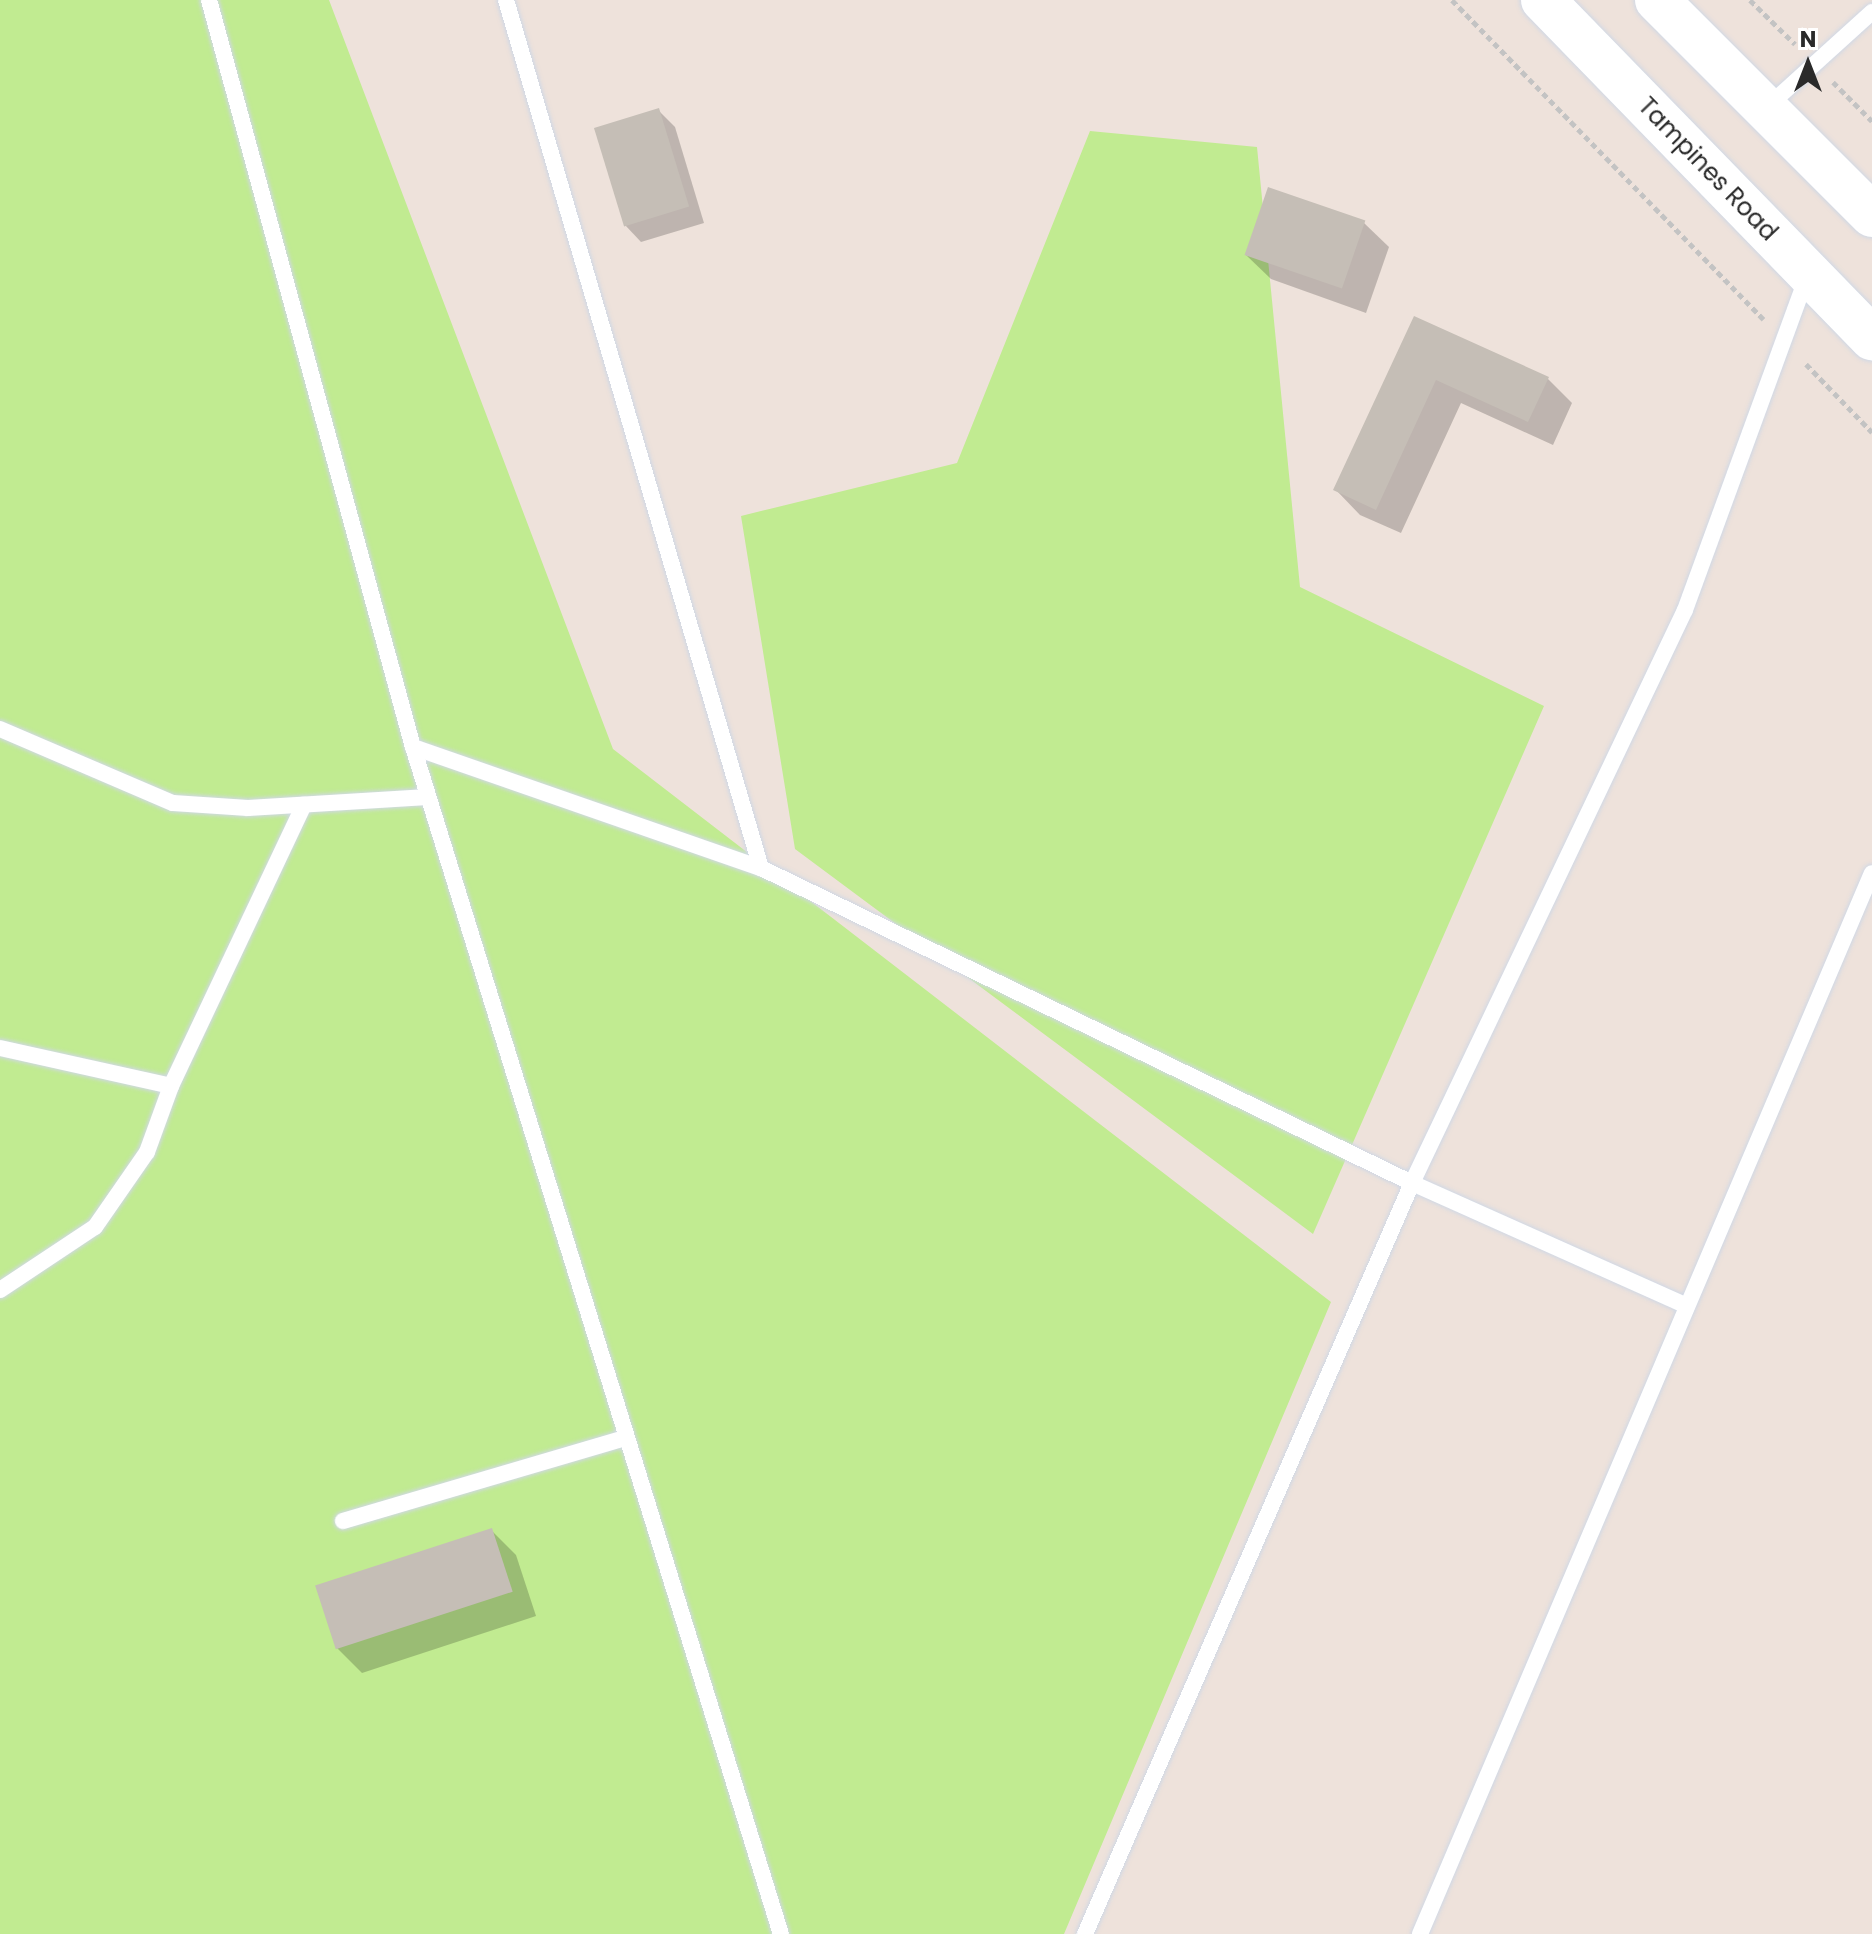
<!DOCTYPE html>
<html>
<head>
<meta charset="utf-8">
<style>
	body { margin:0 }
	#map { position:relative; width:1872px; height:1934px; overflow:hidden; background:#eee2db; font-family:Poppins,sans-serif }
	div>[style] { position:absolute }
	.green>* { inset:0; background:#c1eb91 }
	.shadow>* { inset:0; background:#0003 }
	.building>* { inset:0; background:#c5beb6; transform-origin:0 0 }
	.path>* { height:5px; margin-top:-2.5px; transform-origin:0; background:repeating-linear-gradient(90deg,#c3c3c3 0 6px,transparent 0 10px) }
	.roads { filter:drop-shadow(0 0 2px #d0d8e5) drop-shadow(0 0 2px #d0d8e5) }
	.lane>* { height:16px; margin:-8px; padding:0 8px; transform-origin:8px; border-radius:8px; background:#fff }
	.secondary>* { height:44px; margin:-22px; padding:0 22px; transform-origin:22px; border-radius:22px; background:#fff }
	span { translate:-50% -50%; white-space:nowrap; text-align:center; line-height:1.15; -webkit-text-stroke:8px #fff; paint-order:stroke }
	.street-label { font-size:24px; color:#2a2a2a }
	.north { position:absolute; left:1768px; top:24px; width:80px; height:80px; -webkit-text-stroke:6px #fff; paint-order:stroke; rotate:0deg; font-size:22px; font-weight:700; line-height:32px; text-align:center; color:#2a2a2a }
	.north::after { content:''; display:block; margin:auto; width:28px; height:36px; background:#2a2a2a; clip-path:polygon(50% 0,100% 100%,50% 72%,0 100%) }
</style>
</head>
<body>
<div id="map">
	<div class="green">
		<div style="clip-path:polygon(0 0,329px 0,613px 749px,1331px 1302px,1064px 1934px,0 1934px)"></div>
		<div style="clip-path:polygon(1090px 131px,1257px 147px,1300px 587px,1544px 706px,1313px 1234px,795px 849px,741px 516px,957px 463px)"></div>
	</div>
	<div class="shadow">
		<div style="clip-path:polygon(659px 111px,675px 127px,704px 223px,641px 242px,625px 225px)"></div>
		<div style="clip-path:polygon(1364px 223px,1389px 247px,1366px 313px,1271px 279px,1246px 255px)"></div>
		<div style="clip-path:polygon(1415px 318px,1548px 379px,1572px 403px,1553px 445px,1461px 403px,1401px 533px,1360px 515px,1336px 490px)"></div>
		<div style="clip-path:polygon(492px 1531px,516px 1555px,536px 1616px,362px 1673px,337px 1648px)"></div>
	</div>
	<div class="building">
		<div style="left:659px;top:108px;width:103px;height:68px;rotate:73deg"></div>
		<div style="left:1268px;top:187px;width:103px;height:72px;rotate:19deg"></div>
		<div style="clip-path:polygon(1414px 316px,1549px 377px,1528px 422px,1436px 380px,1376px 510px,1333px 490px)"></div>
		<div style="left:492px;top:1528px;width:67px;height:186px;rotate:72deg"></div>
	</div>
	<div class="path">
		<div style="left:1452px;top:0;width:446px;rotate:45.7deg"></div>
		<div style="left:1750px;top:0;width:63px;rotate:44.4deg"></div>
		<div style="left:1833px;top:82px;width:55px;rotate:45deg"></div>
		<div style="left:1806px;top:364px;width:95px;rotate:45.9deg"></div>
	</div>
	<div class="roads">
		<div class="lane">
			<div style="left:209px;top:0;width:774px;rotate:74.73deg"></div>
			<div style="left:413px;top:747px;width:1243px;rotate:72.78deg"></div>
			<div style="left:506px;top:0;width:905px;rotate:73.63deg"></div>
			<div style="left:1766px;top:108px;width:143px;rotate:-42.2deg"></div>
			<div style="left:0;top:729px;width:188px;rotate:23.2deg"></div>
			<div style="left:173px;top:803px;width:75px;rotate:3.8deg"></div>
			<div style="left:248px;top:808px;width:180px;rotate:-3.5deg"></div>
			<div style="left:413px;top:747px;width:368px;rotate:19.2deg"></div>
			<div style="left:761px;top:868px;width:723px;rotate:25.82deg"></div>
			<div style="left:1412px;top:1183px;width:301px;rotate:24.1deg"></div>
			<div style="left:0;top:1048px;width:175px;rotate:12.5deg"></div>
			<div style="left:0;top:1290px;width:114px;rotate:-33.6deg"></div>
			<div style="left:95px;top:1227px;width:91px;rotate:-55.3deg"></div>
			<div style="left:147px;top:1152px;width:70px;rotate:-70deg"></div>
			<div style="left:171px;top:1086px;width:311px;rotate:-64.7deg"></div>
			<div style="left:343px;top:1521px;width:294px;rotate:-16.4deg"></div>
			<div style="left:1085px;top:1934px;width:819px;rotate:-66.47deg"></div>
			<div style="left:1412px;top:1183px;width:635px;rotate:-64.53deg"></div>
			<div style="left:1685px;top:610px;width:355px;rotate:-69.9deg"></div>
			<div style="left:1420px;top:1934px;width:1153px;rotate:-66.93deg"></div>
		</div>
		<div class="secondary">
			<div style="left:1543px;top:0;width:472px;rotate:45.8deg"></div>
			<div style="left:1657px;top:0;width:304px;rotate:45deg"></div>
		</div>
	</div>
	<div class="street-label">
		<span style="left:1708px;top:169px;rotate:46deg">Tampines Road</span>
	</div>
	<div class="north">N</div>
</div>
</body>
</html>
